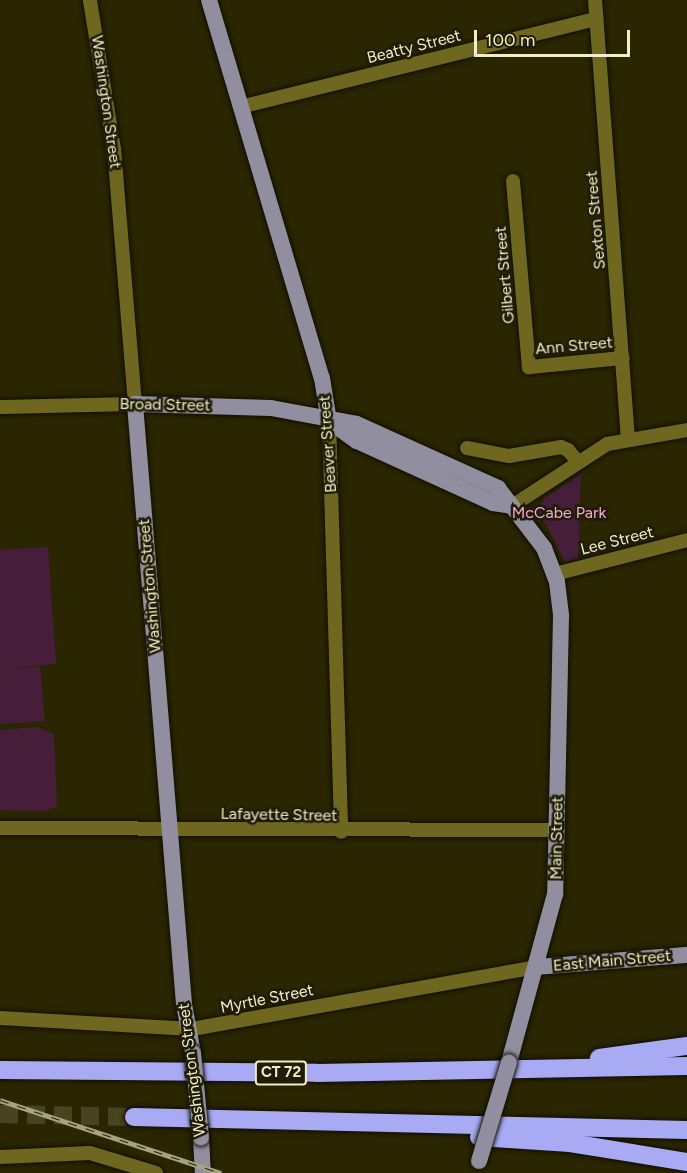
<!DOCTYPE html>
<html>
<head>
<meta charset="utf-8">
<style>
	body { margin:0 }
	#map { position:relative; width:687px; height:1173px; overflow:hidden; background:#2a2601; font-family:Figtree,sans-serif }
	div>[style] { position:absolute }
	.green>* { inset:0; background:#471e39 }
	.highway-tunnel>* { height:18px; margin-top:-9px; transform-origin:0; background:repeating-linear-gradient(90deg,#48441f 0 18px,transparent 0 27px) }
	.roads { filter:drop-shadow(0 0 2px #110e00) drop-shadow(0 0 2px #110e00) }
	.minor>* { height:14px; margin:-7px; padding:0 7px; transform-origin:7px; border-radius:7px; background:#6f6720 }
	.major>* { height:16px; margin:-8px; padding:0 8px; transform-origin:8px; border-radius:8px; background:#918f9f }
	.highway>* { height:18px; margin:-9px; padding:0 9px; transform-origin:9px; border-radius:9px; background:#a8aaf3 }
	.rail>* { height:5px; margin-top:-2.5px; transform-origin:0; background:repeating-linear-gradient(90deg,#1f1c07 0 9px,#a7a380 0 18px); box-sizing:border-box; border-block:2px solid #a7a380 }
	.bridges { filter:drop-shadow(0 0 2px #110e00) drop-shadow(0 0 2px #110e00) }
	.major-bridge>* { height:16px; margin:-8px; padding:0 8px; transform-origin:8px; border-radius:8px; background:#918f9f }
	span { translate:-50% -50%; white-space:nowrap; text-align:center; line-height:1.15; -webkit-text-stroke:5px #1f1c07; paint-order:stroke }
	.shield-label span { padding:2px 4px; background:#1f1c07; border:2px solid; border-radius:4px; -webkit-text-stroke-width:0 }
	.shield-label { font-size:15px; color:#f1edcb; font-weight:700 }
	.street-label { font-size:16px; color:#f1edcb }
	.park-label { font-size:16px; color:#f9a6d9 }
	.scale { position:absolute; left:474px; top:30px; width:156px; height:27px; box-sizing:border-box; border:3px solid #f1edcb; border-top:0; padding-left:8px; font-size:18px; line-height:21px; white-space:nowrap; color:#f1edcb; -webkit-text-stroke:4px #1f1c07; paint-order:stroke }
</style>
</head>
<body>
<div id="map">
	<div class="green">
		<div style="clip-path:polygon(581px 474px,578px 559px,565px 562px,539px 511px,544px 498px)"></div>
		<div style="clip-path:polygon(48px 547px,56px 664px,4px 669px,40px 667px,45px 721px,0 724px,0 550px)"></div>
		<div style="clip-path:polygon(38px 727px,54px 734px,57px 806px,45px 811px,0 810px,0 730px)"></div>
	</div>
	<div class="highway-tunnel">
		<div style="left:0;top:1114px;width:134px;rotate:1.3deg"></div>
	</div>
	<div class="roads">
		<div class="minor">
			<div style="left:595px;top:0;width:439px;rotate:85.7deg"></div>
			<div style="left:240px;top:107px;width:367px;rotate:-13.9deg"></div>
			<div style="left:513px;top:181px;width:187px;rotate:85.1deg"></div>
			<div style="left:529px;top:367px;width:94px;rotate:-5.5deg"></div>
			<div style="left:0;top:407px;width:135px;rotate:-1.3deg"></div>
			<div style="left:135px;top:404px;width:256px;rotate:-94.7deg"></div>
			<div style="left:114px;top:149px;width:151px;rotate:-99.2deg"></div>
			<div style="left:329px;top:421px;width:411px;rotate:88.3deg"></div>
			<div style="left:467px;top:448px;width:43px;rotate:10.8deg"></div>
			<div style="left:509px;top:456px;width:53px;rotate:-9.8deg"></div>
			<div style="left:561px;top:447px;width:8px;rotate:23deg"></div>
			<div style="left:568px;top:450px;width:16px;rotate:50deg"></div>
			<div style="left:512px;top:506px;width:113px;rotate:-33.1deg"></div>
			<div style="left:607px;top:444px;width:81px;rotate:-9.9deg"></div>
			<div style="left:555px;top:574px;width:136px;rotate:-14.4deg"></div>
			<div style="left:0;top:828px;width:557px;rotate:0.21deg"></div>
			<div style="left:0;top:1018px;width:192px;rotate:3.3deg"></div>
			<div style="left:192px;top:1029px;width:351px;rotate:-10.2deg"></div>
			<div style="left:0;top:1157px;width:90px;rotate:-2.5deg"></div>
			<div style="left:90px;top:1153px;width:69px;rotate:16.9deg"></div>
		</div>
		<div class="major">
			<div style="left:209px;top:0;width:395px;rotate:73.4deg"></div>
			<div style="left:322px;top:378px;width:44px;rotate:80.8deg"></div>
			<div style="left:329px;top:421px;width:34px;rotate:36deg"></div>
			<div style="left:357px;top:441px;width:149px;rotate:24.5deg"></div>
			<div style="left:493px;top:503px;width:19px;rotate:9deg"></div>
			<div style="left:537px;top:967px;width:150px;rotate:-4.6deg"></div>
			<div style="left:193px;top:1053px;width:50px;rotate:-100.4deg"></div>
			<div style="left:184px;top:1004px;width:602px;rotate:-94.67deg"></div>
			<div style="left:135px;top:404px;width:136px;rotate:1.7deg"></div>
			<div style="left:271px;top:408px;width:87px;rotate:10.5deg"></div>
			<div style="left:357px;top:424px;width:155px;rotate:24.4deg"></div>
			<div style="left:498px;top:488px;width:76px;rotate:52.5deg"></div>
			<div style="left:544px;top:548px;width:36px;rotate:69deg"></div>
			<div style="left:557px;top:582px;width:34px;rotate:83deg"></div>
			<div style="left:561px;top:616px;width:278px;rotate:91.2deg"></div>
			<div style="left:555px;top:894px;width:174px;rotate:105.3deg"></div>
			<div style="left:201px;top:1138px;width:35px;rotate:87deg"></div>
		</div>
		<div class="highway">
			<div style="left:599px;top:1058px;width:89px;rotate:-7.8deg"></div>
			<div style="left:0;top:1070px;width:317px;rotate:0.5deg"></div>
			<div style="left:317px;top:1073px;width:370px;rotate:-1.1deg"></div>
			<div style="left:134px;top:1117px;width:553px;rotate:1.35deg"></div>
			<div style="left:479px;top:1137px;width:91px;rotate:3.8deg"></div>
			<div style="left:570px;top:1143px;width:119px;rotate:9.2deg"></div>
		</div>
	</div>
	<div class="rail">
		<div style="left:0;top:1100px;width:233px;rotate:18.3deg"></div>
	</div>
	<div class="bridges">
		<div class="major-bridge">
			<div style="left:193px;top:1053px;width:85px;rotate:84.6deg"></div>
			<div style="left:479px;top:1161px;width:103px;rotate:-73.1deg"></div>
		</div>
	</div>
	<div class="shield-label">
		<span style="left:281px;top:1073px">CT 72</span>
	</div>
	<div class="street-label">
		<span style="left:414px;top:47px;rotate:-14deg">Beatty Street</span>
		<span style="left:106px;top:102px;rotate:82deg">Washington Street</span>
		<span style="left:596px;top:220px;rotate:-95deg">Sexton Street</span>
		<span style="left:505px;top:275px;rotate:-95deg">Gilbert Street</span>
		<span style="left:574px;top:346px;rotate:-5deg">Ann Street</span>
		<span style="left:165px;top:405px;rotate:1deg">Broad Street</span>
		<span style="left:328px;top:444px;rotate:-94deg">Beaver Street</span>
		<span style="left:617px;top:541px;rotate:-14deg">Lee Street</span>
		<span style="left:150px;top:586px;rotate:-95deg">Washington Street</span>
		<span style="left:279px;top:815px;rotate:1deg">Lafayette Street</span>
		<span style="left:557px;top:838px;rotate:-89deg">Main Street</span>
		<span style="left:612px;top:961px;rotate:-5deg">East Main Street</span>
		<span style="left:267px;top:999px;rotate:-11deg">Myrtle Street</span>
		<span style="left:192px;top:1070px;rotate:-97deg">Washington Street</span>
	</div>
	<div class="park-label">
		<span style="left:559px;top:513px">McCabe Park</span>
	</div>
	<div class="scale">100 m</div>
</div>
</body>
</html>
